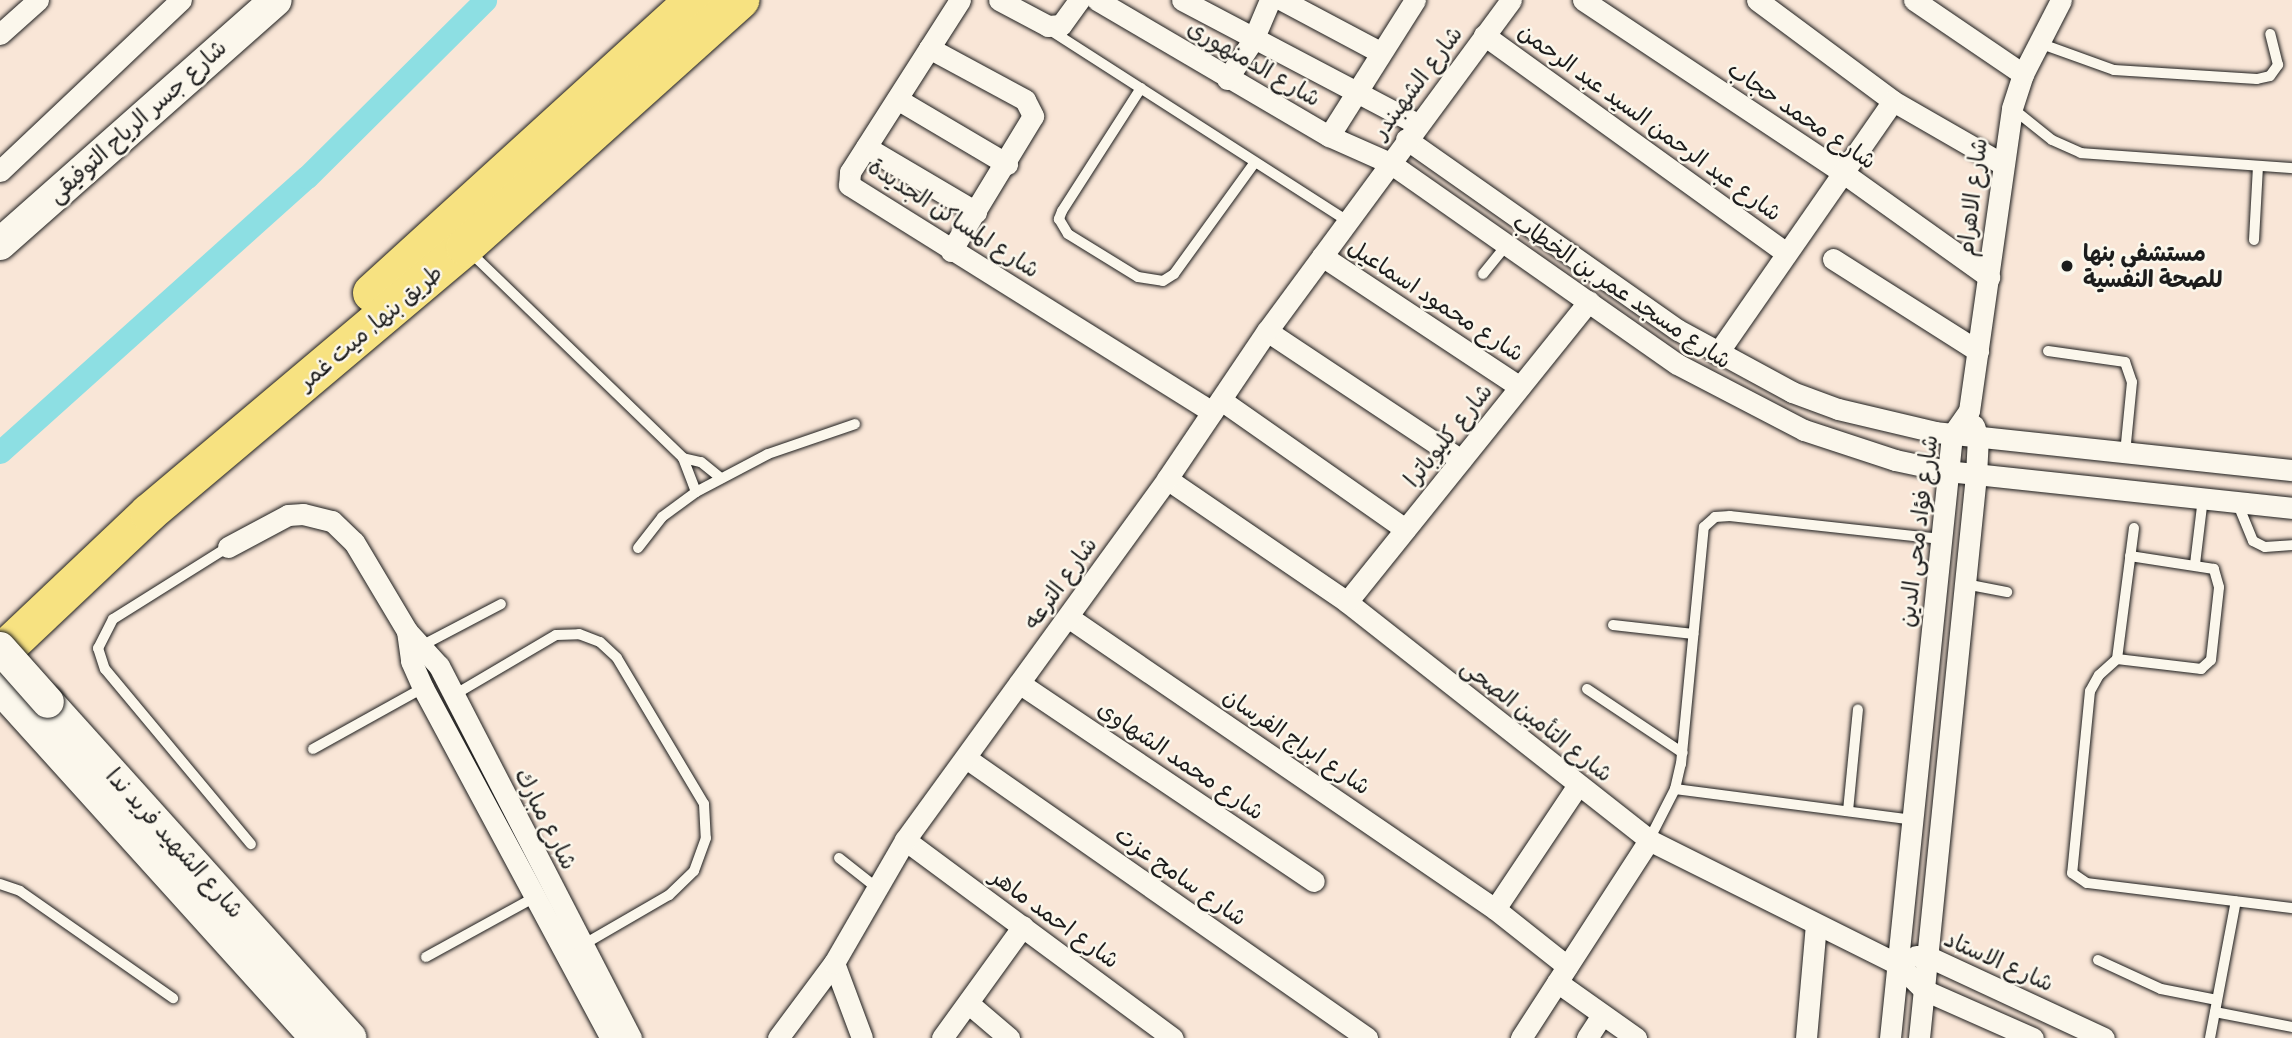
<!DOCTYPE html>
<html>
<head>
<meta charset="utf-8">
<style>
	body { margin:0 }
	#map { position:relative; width:2292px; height:1038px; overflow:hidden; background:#f9e6d7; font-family:"Patrick Hand","Playpen Sans Arabic",sans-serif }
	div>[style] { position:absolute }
	.canal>* { height:23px; margin:-11.5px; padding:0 11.5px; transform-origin:11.5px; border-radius:11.5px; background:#8ddfe3 }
	.roads { filter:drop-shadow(0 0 2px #1c1c1c) drop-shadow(0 0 2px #1c1c1c) }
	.lane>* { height:10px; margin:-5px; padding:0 5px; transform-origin:5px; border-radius:5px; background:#fbf7ec }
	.street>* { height:21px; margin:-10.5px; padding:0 10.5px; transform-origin:10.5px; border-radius:10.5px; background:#fbf7ec }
	.secondary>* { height:32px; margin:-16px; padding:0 16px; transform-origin:16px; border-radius:16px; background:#fbf7ec }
	.highway>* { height:38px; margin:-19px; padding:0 19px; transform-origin:19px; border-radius:19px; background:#f7e281 }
	.bridges { filter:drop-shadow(0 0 2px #1c1c1c) drop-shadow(0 0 2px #1c1c1c) }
	.secondary-bridge>* { height:32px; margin:-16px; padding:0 16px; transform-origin:16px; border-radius:16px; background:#fbf7ec }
	.dots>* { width:19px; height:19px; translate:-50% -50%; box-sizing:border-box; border:4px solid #fbf7ec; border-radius:50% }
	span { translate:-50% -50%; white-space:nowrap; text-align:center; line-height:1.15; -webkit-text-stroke:5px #fbf7ec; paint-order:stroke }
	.street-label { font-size:23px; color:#1c1c1c }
	.poi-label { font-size:23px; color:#1c1c1c; font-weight:700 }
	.left { translate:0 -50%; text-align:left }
</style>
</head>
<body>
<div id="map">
	<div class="canal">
		<div style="left:0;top:452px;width:412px;rotate:-41.9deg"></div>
		<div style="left:307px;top:177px;width:251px;rotate:-44.8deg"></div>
	</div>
	<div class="roads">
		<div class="lane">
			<div style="left:1050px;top:30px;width:353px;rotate:32.7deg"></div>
			<div style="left:2039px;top:43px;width:80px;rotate:19.8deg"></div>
			<div style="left:2114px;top:70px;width:143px;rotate:3.6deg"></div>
			<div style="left:2257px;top:79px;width:13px;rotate:-13deg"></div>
			<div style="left:2270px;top:76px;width:14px;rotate:-54deg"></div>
			<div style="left:2278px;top:65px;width:32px;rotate:-104deg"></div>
			<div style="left:1141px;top:88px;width:146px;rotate:122.7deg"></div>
			<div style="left:1062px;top:211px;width:9px;rotate:111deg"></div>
			<div style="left:1059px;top:219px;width:17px;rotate:59deg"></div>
			<div style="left:1068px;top:234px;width:82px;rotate:31.6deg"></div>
			<div style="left:1138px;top:277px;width:25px;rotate:9deg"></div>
			<div style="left:1163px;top:281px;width:13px;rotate:-32deg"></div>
			<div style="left:1174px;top:274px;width:138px;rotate:-54.1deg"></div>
			<div style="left:2012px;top:108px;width:51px;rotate:38.7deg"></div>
			<div style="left:2052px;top:140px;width:32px;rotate:24deg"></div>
			<div style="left:2081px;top:153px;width:212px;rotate:4.1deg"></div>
			<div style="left:2254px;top:240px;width:74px;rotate:-86.9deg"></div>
			<div style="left:470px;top:252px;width:296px;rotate:44deg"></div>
			<div style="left:683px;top:458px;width:18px;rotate:13deg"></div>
			<div style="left:701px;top:462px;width:26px;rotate:39deg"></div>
			<div style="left:1483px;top:274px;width:38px;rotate:-51deg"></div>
			<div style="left:2048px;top:351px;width:78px;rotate:8.1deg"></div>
			<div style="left:2125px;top:362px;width:21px;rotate:71deg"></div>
			<div style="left:2132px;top:382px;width:71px;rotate:95.6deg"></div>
			<div style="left:683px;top:458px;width:36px;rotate:69deg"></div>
			<div style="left:2237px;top:502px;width:42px;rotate:67.7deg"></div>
			<div style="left:2253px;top:541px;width:13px;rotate:27deg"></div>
			<div style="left:2265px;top:547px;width:27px;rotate:-4deg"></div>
			<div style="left:2134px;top:528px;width:132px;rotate:97.4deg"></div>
			<div style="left:2117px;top:659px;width:24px;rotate:138deg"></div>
			<div style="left:2099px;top:675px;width:18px;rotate:119deg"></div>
			<div style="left:2090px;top:691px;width:183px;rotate:95.6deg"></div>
			<div style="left:2072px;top:873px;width:18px;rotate:34deg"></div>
			<div style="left:2087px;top:883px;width:207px;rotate:7deg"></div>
			<div style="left:228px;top:547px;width:136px;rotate:147.9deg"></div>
			<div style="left:113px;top:619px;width:33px;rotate:117deg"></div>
			<div style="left:98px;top:648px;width:22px;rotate:72deg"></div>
			<div style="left:105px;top:669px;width:228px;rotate:50.2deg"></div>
			<div style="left:638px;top:548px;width:39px;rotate:-52deg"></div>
			<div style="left:662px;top:517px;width:42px;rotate:-36.3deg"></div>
			<div style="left:696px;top:492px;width:81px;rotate:-27.8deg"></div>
			<div style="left:768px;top:454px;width:92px;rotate:-19deg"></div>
			<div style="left:2195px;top:564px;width:66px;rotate:-83.1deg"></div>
			<div style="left:1965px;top:584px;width:43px;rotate:10.8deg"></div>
			<div style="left:1613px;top:625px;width:81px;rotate:6.4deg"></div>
			<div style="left:423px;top:645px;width:88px;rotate:-27.7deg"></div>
			<div style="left:2117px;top:659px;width:85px;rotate:6.8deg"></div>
			<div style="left:2201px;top:669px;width:13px;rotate:-42deg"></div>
			<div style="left:2211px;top:660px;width:73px;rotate:-83.7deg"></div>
			<div style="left:2219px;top:587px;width:19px;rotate:-106deg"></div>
			<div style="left:2214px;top:569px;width:85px;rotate:-171.2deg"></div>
			<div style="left:1587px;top:689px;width:115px;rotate:33.7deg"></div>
			<div style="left:454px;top:695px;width:118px;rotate:-30.5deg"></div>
			<div style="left:556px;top:635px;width:23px;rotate:-2deg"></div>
			<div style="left:579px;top:634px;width:22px;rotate:21deg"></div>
			<div style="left:600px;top:642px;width:23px;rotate:43deg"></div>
			<div style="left:617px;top:658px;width:170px;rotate:59.2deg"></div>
			<div style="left:704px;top:804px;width:34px;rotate:87deg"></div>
			<div style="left:706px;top:838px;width:35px;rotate:110deg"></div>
			<div style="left:694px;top:871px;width:35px;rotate:136deg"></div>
			<div style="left:669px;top:895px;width:102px;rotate:149.9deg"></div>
			<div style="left:313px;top:749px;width:126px;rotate:-29deg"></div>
			<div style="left:1675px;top:789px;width:240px;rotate:7.4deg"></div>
			<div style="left:1848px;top:811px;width:102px;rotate:-84.4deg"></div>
			<div style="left:1649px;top:840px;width:57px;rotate:-63deg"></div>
			<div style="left:1675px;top:789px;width:26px;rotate:-77deg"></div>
			<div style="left:1681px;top:764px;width:238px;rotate:-84.5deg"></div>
			<div style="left:1704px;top:527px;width:15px;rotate:-42deg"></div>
			<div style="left:1715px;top:517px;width:15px;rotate:-4deg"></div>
			<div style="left:1730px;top:516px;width:212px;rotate:6.2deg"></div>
			<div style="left:839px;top:858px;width:48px;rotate:38.3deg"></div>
			<div style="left:0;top:884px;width:21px;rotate:19deg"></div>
			<div style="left:20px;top:891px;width:187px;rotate:35deg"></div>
			<div style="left:426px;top:957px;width:124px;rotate:-28.8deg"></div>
			<div style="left:2098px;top:960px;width:69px;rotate:24.7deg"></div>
			<div style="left:2161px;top:989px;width:57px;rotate:11.1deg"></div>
			<div style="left:2215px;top:1012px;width:78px;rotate:11deg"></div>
			<div style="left:2210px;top:1038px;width:139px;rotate:-79.3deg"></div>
		</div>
		<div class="street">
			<div style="left:960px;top:0;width:204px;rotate:122.6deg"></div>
			<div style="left:850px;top:172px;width:13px;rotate:94deg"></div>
			<div style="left:849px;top:185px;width:428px;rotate:32deg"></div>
			<div style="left:999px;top:0;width:55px;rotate:28deg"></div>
			<div style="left:1048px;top:26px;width:13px;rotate:-4deg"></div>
			<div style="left:1061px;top:25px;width:31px;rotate:-54deg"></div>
			<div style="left:1097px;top:0;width:269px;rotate:30.4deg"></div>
			<div style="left:1329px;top:136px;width:67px;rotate:23.9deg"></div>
			<div style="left:1390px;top:163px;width:350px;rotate:35deg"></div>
			<div style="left:1677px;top:364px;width:143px;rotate:27.5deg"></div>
			<div style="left:1804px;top:430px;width:96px;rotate:18.2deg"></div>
			<div style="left:1895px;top:460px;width:53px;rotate:11.9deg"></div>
			<div style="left:1947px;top:471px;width:347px;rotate:6.1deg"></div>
			<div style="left:1182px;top:0;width:266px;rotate:27.8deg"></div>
			<div style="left:1282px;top:0;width:111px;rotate:28deg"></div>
			<div style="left:1583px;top:0;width:311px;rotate:33.6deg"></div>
			<div style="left:1842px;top:172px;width:181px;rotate:35.5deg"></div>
			<div style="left:1757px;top:0;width:169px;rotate:36.6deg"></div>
			<div style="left:1893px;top:101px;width:125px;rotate:29.9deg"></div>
			<div style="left:1914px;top:0;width:132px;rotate:34.2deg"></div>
			<div style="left:0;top:34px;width:51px;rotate:-41.8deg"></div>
			<div style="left:1484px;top:35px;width:371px;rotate:35.8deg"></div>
			<div style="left:929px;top:48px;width:109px;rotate:28.4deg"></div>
			<div style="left:1025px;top:100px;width:18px;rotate:63deg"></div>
			<div style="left:1033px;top:116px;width:158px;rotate:121.3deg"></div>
			<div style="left:1227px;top:79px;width:47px;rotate:-56.3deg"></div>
			<div style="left:1253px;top:40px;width:43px;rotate:-67deg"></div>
			<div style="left:897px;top:99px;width:128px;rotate:30.6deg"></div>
			<div style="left:1329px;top:136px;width:161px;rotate:-57.7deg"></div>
			<div style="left:1406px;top:139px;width:332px;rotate:35.1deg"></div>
			<div style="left:1678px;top:330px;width:130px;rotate:28.5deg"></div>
			<div style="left:1792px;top:392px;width:49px;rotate:20.3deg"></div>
			<div style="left:1838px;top:409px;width:100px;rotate:13.3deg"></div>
			<div style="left:1935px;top:432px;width:359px;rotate:6.1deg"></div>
			<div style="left:866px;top:147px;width:128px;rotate:30.6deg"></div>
			<div style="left:0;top:171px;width:249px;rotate:-43.4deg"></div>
			<div style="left:1322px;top:256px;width:237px;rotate:33.5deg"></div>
			<div style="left:1833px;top:259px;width:172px;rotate:32.4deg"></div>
			<div style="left:1267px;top:331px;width:233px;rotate:33.6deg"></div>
			<div style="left:1717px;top:354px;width:308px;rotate:-55.2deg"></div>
			<div style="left:1221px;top:400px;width:225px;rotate:35deg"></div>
			<div style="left:1167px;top:479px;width:218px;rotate:34.3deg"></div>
			<div style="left:1347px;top:602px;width:385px;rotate:38.2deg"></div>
			<div style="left:1649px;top:840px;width:278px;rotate:26.5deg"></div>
			<div style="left:1898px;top:964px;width:37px;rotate:45deg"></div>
			<div style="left:1924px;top:990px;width:119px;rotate:23.8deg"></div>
			<div style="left:228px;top:547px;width:68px;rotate:-28.1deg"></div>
			<div style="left:288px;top:515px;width:15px;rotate:-4deg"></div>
			<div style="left:303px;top:514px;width:30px;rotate:14deg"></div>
			<div style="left:332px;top:521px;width:30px;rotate:44deg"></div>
			<div style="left:354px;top:542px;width:104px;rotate:59.2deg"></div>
			<div style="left:407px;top:631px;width:47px;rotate:47.6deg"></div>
			<div style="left:439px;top:666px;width:419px;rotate:62.7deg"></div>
			<div style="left:1347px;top:602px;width:386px;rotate:-51.2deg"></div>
			<div style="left:1068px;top:617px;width:517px;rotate:34.37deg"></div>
			<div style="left:1495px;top:909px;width:92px;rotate:38.4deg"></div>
			<div style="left:407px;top:631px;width:30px;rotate:82deg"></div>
			<div style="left:411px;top:661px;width:30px;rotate:66deg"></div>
			<div style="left:423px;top:688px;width:397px;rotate:61.8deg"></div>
			<div style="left:1019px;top:683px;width:355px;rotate:33.9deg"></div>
			<div style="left:966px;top:758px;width:489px;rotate:34.9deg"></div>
			<div style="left:905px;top:840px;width:333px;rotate:36.5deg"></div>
			<div style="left:1495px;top:909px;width:149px;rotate:-56.2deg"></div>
			<div style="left:1916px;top:956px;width:11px"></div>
			<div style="left:1927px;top:956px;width:195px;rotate:24.9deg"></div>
			<div style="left:834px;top:963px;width:80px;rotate:69.5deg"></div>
			<div style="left:1557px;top:982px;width:97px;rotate:35.3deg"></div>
			<div style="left:968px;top:1003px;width:54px;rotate:40.5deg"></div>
			<div style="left:778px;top:1038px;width:94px;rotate:-53.3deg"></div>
			<div style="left:834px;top:963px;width:142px;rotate:-60deg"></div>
			<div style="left:905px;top:840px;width:446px;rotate:-54deg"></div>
			<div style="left:1167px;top:479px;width:179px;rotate:-56deg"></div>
			<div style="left:1267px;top:331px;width:411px;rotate:-53.6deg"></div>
			<div style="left:942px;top:1038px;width:138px;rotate:-54.1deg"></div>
			<div style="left:1521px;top:1038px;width:236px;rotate:-57.1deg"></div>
			<div style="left:1587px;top:1038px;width:27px;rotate:-57deg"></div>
			<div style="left:1806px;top:1038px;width:114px;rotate:-85deg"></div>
			<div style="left:1890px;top:1038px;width:606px;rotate:-84.13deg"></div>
			<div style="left:1952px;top:435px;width:29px;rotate:-55deg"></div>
			<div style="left:1969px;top:411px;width:306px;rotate:-81.9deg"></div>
			<div style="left:2012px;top:108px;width:36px;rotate:-72deg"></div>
			<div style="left:2023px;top:74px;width:83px;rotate:-62.8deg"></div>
			<div style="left:1919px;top:1038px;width:566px;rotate:-84.22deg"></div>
			<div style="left:1976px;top:475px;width:37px;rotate:-87deg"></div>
			<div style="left:1978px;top:438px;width:13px;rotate:-108deg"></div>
		</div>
		<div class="secondary">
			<div style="left:0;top:244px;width:368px;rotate:-41.5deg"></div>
			<div style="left:0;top:688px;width:472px;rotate:47.9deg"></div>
			<div style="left:48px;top:702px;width:452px;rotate:48deg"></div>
		</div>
		<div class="highway">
			<div style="left:372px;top:293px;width:435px;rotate:-42.3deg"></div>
			<div style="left:0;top:654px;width:205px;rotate:-43.4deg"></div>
			<div style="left:149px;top:513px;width:413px;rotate:-40.1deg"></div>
			<div style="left:465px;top:247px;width:370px;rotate:-41.9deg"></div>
		</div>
	</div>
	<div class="bridges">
		<div class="secondary-bridge">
			<div style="left:0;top:648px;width:72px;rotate:48.4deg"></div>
		</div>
	</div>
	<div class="dots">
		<div style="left:2067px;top:266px;background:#1c1c1c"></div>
	</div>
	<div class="street-label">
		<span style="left:1254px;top:63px;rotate:30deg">شارع الدمنهورى</span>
		<span style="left:1417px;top:82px;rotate:-53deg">شارع الشهبندر</span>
		<span style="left:1802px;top:115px;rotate:34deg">شارع محمد حجاب</span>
		<span style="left:137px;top:121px;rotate:-42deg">شارع جسر الرياح التوفيقى</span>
		<span style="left:1650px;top:122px;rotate:36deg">شارع عبد الرحمن السيد عبد الرحمن</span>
		<span style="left:1972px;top:197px;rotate:-83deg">شارع الاهرام</span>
		<span style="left:954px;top:218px;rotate:33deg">شارع المساكن الجديدة</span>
		<span style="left:1622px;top:291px;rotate:34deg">شارع مسجد عمر بن الخطاب</span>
		<span style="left:1436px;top:300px;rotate:33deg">شارع محمود اسماعيل</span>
		<span style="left:370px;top:327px;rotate:-40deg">طريق بنها, ميت غمر</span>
		<span style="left:1448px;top:435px;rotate:-51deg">شارع كليوباترا</span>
		<span style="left:1918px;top:531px;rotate:-83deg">شارع فؤاد محى الدين</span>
		<span style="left:1060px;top:583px;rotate:-54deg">شارع الترعه</span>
		<span style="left:1537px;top:720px;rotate:38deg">شارع التأمين الصحى</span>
		<span style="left:1297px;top:741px;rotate:34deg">شارع ابراج الفرسان</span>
		<span style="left:1181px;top:760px;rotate:34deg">شارع محمد الشهاوى</span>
		<span style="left:546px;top:819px;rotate:63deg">شارع مبارك</span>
		<span style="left:175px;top:843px;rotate:48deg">شارع الشهيد فريد ندا</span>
		<span style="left:1181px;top:876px;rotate:35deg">شارع سامح عزت</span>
		<span style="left:1055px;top:918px;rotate:36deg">شارع احمد ماهر</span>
		<span style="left:1999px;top:961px;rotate:24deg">شارع الاستاد</span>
	</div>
	<div class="poi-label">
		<span class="left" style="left:2083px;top:266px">مستشفى بنها<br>للصحة النفسية</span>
	</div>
</div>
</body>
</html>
